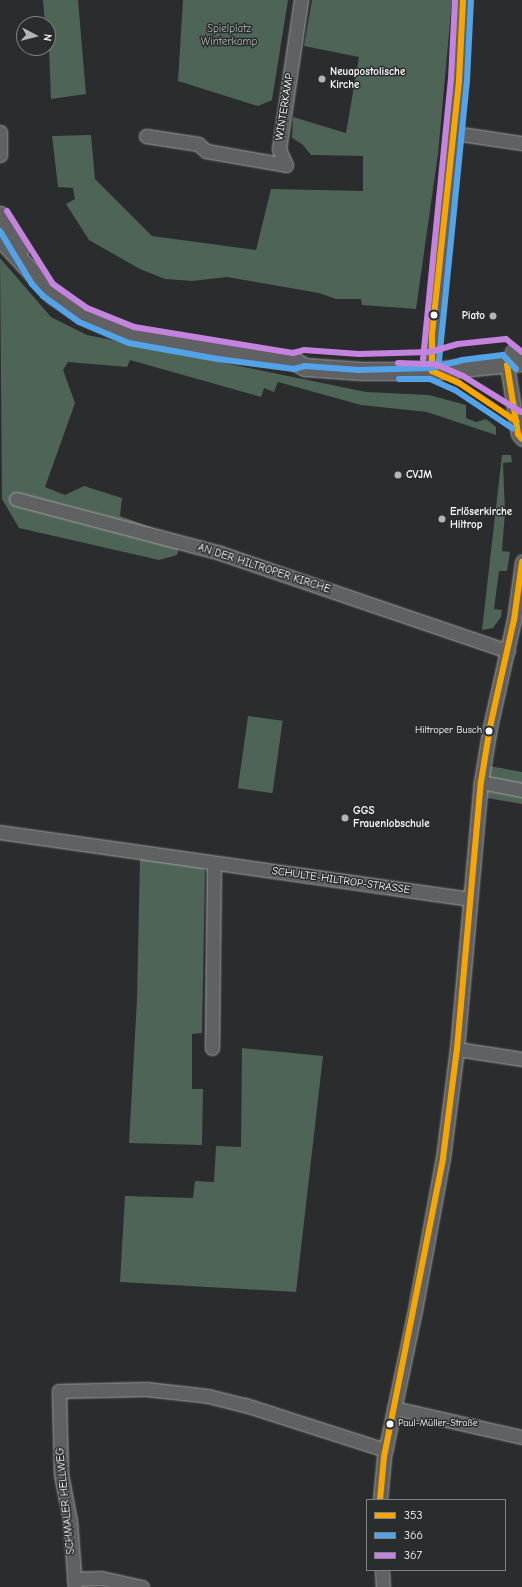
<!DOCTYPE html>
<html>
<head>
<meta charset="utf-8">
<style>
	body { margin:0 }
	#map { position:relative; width:522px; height:1587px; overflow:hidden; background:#2b2c2d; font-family:"Comic Neue",sans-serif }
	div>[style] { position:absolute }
	.green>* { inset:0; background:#4e6456; transform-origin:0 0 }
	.roads { filter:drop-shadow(0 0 1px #a0a0a0) drop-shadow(0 0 1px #a0a0a0) }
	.minor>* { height:13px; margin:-6.5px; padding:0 6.5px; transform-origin:6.5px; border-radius:6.5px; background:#606162 }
	.major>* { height:17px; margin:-8.5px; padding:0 8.5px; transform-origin:8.5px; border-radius:8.5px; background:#606162 }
	.bus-1>* { height:6px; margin:-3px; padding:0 3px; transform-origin:3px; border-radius:3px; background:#f7a600 }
	.bus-2>* { height:6px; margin:-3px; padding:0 3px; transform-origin:3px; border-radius:3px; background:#53a3e8 }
	.bus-3>* { height:6px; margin:-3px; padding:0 3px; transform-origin:3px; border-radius:3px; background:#c483df }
	.dots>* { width:11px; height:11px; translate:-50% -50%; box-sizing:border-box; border:2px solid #2a2d2e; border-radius:50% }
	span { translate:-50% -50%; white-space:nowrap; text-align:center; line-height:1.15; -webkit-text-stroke:3px #2a2d2e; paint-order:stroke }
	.bus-label { font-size:10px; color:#fff }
	.right { translate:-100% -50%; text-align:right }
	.left { translate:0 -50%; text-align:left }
	.park-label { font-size:11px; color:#aab6ae }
	.poi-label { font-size:11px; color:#fff; font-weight:700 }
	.street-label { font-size:11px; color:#fff }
	.legend { position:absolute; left:366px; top:1499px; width:140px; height:72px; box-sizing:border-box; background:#2a2d2e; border:1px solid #7f8182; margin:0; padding:5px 7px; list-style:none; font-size:12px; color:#fff }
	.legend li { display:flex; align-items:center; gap:8px; height:20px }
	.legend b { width:20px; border:1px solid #7f8182 }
	.north { position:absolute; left:16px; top:16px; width:40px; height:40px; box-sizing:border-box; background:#2a2d2e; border:1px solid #7f8182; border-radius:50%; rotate:97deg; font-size:11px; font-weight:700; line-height:16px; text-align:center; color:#fff }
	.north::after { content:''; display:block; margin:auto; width:14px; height:18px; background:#b5b5b6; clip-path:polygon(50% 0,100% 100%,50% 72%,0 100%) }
</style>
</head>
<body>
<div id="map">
	<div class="green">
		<div style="clip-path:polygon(43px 0,78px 0,86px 94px,51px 99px,48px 24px,45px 24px)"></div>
		<div style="clip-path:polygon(183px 0,288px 0,272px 100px,258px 106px,178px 81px)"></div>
		<div style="clip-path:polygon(312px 0,452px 0,438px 154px,416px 309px,362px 305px,361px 299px,336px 299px,319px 293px,227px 277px,192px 281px,165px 279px,140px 269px,89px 240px,66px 204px,75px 199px,73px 188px,58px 187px,52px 136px,91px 135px,95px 179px,152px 236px,256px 250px,271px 189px,363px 191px,363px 156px,311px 155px,302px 144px,292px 138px,293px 117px,346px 133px,359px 57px,304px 46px)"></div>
		<div style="clip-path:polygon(0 258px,51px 317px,87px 335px,366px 392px,429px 395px,466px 405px,466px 418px,476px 422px,486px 419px,496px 427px,496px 435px,427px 412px,361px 405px,278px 382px,274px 392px,264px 388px,261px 397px,130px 360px,127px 367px,68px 362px,63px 370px,75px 403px,45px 487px,65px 495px,84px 486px,122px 498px,120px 516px,181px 538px,177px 555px,159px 560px,19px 528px,2px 499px)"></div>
		<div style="clip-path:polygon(502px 455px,511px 455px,512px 462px,503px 463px,505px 512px,502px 551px,510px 552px,507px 571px,499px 571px,494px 609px,502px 610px,501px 617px,493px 628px,482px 630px)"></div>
		<div style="left:248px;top:716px;width:35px;height:73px;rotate:8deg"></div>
		<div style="clip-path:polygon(490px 766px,522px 772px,522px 804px,487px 798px)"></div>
		<div style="clip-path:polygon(140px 858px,200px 867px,205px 870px,202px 1033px,192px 1034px,192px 1089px,203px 1089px,202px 1145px,129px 1143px,137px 999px)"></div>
		<div style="clip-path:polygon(242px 1048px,323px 1056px,296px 1292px,120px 1282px,125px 1196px,193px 1198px,195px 1181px,214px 1182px,216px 1146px,241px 1147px)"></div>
	</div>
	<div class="roads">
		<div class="minor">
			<div style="left:0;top:132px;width:23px;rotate:90deg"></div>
			<div style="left:454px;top:133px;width:69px;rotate:8.4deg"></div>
			<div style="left:146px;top:136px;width:53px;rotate:8.7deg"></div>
			<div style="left:198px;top:144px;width:11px;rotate:41deg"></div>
			<div style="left:206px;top:151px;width:81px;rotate:9.9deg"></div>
			<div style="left:286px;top:165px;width:17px;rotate:-114deg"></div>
			<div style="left:279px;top:149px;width:151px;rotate:-81.6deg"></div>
			<div style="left:431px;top:360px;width:281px;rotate:-84.3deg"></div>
			<div style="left:459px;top:80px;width:80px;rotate:-87.1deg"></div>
			<div style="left:522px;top:363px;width:15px;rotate:-132deg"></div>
			<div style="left:512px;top:352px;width:14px;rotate:111deg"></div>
			<div style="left:507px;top:365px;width:70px;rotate:80.9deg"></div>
			<div style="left:518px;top:434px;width:6px;rotate:51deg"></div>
			<div style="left:16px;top:499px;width:211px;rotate:14.8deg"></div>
			<div style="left:220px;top:553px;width:304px;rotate:18.8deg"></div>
			<div style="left:481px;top:782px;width:42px;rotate:11deg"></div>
			<div style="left:0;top:832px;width:474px;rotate:8.1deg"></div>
			<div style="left:212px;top:1048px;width:185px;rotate:-89.4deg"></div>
			<div style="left:457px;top:1049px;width:66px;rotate:8.7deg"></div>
			<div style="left:394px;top:1408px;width:131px;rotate:12.8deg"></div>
			<div style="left:380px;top:1500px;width:43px;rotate:-84.7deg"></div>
			<div style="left:384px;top:1457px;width:150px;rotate:-78.1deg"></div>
			<div style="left:415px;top:1310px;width:155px;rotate:-79.6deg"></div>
			<div style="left:443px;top:1158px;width:110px;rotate:-82.7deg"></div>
			<div style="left:457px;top:1049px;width:268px;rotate:-84.9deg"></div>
			<div style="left:481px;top:782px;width:56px;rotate:-80.7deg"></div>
			<div style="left:490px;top:727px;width:110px;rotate:-77.4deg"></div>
			<div style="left:514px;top:620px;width:59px;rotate:-82.1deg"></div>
			<div style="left:382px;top:1570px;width:17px;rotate:87deg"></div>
			<div style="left:74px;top:1579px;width:27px;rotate:-2deg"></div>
			<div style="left:101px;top:1578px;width:42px;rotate:12.4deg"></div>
			<div style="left:75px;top:1587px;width:66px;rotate:-94.3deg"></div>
			<div style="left:70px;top:1521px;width:48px;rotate:-100.8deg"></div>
			<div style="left:61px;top:1474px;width:83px;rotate:-91.4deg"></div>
			<div style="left:59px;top:1391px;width:87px;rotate:-1.3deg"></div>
			<div style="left:146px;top:1389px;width:62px;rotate:6.4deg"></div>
			<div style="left:208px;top:1396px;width:38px;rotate:14deg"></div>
			<div style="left:245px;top:1405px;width:147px;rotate:17.8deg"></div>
		</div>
		<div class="major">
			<div style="left:0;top:215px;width:39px;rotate:60deg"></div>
			<div style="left:0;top:238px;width:78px;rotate:47.1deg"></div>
			<div style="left:53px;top:295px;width:36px;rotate:34deg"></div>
			<div style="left:83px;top:315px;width:31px;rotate:25deg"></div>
			<div style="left:111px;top:328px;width:22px;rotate:18deg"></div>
			<div style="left:132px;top:335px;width:88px;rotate:10.4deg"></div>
			<div style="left:219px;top:351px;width:76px;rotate:7.6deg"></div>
			<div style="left:294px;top:361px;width:13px;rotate:29deg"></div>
			<div style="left:305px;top:367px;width:57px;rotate:4deg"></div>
			<div style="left:362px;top:371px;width:70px"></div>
			<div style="left:432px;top:371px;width:90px;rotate:-5.7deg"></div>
		</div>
	</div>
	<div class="bus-1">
		<div style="left:507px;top:365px;width:70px;rotate:80.9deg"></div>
		<div style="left:518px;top:434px;width:6px;rotate:51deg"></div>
		<div style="left:432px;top:371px;width:37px;rotate:-90deg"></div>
		<div style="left:432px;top:334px;width:255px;rotate:-83.9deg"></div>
		<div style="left:459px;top:80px;width:80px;rotate:-87.1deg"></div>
		<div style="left:432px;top:371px;width:30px;rotate:24deg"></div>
		<div style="left:459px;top:383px;width:69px;rotate:33.7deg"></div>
		<div style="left:380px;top:1500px;width:43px;rotate:-84.7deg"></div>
		<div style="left:384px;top:1457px;width:305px;rotate:-78.8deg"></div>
		<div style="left:443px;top:1158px;width:110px;rotate:-82.7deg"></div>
		<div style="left:457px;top:1049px;width:268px;rotate:-84.9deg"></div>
		<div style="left:481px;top:782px;width:56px;rotate:-80.7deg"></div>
		<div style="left:490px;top:727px;width:110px;rotate:-77.4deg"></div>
		<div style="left:514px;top:620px;width:59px;rotate:-82.1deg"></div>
	</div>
	<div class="bus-2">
		<div style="left:0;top:231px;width:62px;rotate:58.9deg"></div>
		<div style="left:32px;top:284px;width:16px;rotate:47deg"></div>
		<div style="left:43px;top:296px;width:44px;rotate:35.8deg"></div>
		<div style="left:79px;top:322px;width:54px;rotate:22.8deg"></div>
		<div style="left:129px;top:343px;width:90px;rotate:10.2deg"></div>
		<div style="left:218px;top:359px;width:77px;rotate:7.5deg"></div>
		<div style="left:294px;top:369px;width:11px;rotate:-15deg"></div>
		<div style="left:305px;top:366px;width:54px;rotate:4.2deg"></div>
		<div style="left:359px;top:370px;width:72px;rotate:-1.6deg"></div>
		<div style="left:431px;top:368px;width:32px;rotate:-14deg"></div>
		<div style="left:462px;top:360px;width:41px;rotate:-7deg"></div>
		<div style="left:503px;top:355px;width:19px;rotate:47deg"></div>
		<div style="left:439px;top:361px;width:281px;rotate:-84.3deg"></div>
		<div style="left:467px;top:81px;width:81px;rotate:-87.2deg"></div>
		<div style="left:399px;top:379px;width:31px"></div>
		<div style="left:430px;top:379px;width:27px;rotate:24deg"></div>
		<div style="left:455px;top:390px;width:69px;rotate:33.7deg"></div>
	</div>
	<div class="bus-3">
		<div style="left:7px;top:211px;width:86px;rotate:57.8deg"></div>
		<div style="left:53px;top:284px;width:42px;rotate:35.2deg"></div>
		<div style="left:87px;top:308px;width:51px;rotate:22deg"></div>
		<div style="left:134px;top:327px;width:161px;rotate:9.3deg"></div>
		<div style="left:293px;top:353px;width:11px;rotate:-15deg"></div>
		<div style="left:304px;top:350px;width:55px;rotate:4.2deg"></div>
		<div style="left:359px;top:354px;width:71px;rotate:-1.6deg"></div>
		<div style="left:430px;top:352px;width:29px;rotate:-16deg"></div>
		<div style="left:458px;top:344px;width:48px;rotate:-5.9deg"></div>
		<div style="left:506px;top:339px;width:21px;rotate:39deg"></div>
		<div style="left:423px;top:359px;width:281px;rotate:-84.3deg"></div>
		<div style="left:451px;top:79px;width:79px;rotate:-87.1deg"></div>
		<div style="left:398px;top:363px;width:37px;rotate:2deg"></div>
		<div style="left:435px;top:364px;width:30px;rotate:23deg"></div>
		<div style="left:463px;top:376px;width:68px;rotate:31.8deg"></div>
	</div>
	<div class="dots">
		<div style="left:322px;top:79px;background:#b5b5b6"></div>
		<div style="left:434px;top:315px;background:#fff"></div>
		<div style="left:493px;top:316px;background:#b5b5b6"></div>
		<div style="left:398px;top:475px;background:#b5b5b6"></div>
		<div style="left:442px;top:519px;background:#b5b5b6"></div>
		<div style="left:489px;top:731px;background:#fff"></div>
		<div style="left:345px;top:818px;background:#b5b5b6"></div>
		<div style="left:390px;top:1424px;background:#fff"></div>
	</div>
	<div class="bus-label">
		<span class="right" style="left:482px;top:731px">Hiltroper Busch</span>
		<span class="left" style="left:398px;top:1424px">Paul-Müller-Straße</span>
	</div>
	<div class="park-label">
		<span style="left:229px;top:36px">Spielplatz<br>Winterkamp</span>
	</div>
	<div class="poi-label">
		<span class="left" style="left:330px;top:79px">Neuapostolische<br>Kirche</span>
		<span class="right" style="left:485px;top:316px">Piato</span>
		<span class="left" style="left:406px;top:475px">CVJM</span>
		<span class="left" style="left:450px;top:519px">Erlöserkirche<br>Hiltrop</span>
		<span class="left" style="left:353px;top:818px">GGS<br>Frauenlobschule</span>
	</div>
	<div class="street-label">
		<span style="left:285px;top:107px;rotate:-81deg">WINTERKAMP</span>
		<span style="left:264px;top:569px;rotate:18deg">AN DER HILTROPER KIRCHE</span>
		<span style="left:341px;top:881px;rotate:8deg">SCHULTE-HILTROP-STRASSE</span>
		<span style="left:66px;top:1501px;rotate:-96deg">SCHMALER HELLWEG</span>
	</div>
	<ul class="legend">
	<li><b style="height:5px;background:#f7a600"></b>353</li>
	<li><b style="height:5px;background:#53a3e8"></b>366</li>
	<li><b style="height:5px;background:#c483df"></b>367</li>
	</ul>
	<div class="north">N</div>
</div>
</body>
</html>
